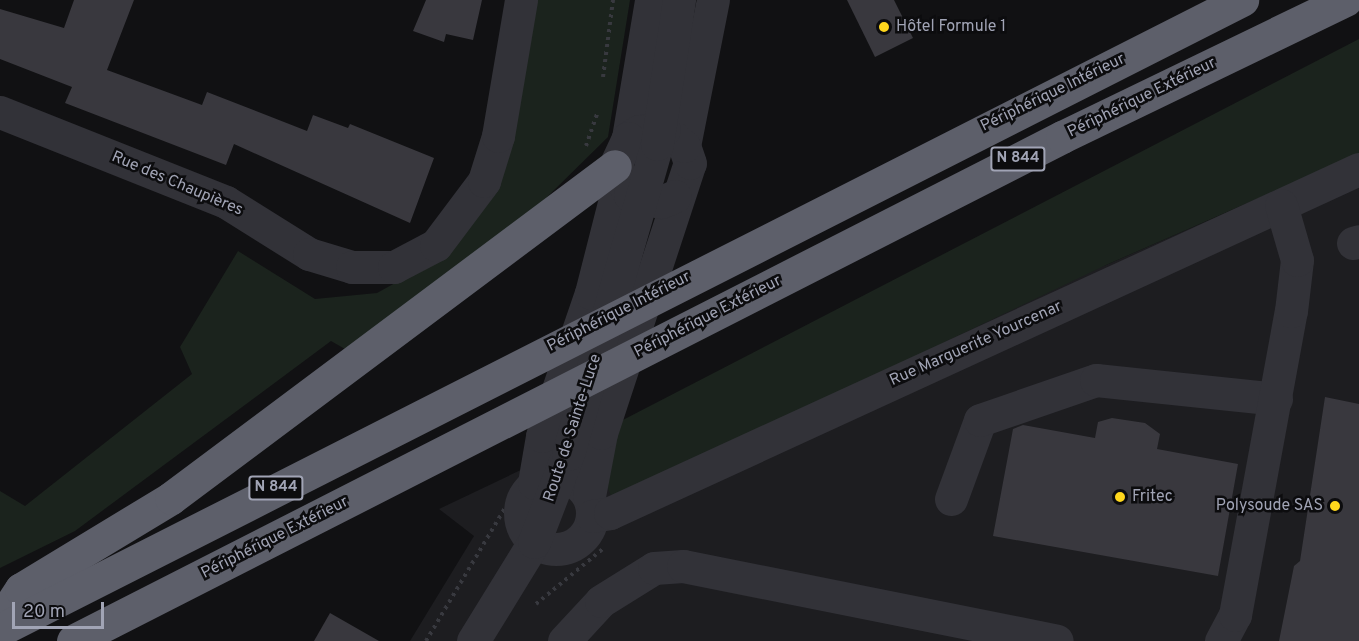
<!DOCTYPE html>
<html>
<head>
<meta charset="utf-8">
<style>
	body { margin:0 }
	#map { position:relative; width:1359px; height:641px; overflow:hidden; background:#111113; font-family:Overpass,sans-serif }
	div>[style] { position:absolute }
	.built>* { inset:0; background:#1d1d20 }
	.green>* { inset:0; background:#1b231d }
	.building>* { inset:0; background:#39383e }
	.path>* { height:4px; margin-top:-2px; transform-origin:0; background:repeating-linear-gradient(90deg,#38393f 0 3px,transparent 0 7.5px) }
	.minor>* { height:33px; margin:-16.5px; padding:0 16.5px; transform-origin:16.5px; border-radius:16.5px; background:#323238 }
	.minor>.ring { margin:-16.5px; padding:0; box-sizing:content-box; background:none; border:33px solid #323238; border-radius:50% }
	.highway>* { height:33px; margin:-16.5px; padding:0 16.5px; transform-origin:16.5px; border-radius:16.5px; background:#5d5f6a }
	.dots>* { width:16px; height:16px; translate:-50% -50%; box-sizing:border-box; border:3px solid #0c0c0e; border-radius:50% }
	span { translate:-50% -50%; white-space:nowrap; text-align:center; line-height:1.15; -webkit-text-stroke:5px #0c0c0e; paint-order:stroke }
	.shield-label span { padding:2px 4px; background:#0c0c0e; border:2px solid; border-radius:4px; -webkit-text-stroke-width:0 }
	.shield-label { font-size:15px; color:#a1a4b5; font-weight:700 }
	.poi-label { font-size:16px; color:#a1a4b5 }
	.left { translate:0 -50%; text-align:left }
	.right { translate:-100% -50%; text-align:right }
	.street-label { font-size:16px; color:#a1a4b5 }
	.scale { position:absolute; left:12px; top:602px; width:92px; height:27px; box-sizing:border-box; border:3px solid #a1a4b5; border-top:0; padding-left:8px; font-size:18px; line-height:21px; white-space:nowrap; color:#a1a4b5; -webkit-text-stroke:4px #0c0c0e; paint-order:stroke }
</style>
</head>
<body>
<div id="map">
	<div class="built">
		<div style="clip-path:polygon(1359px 154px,1359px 641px,410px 641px,474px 536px,439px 509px,588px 438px,1106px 265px)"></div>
	</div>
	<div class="green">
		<div style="clip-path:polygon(533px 0,630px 0,608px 137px,544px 200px,345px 349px,331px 341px,75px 531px,0 568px,0 491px,25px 506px,192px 374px,180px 347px,238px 251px,315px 299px,377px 293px,435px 261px,481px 205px)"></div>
		<div style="clip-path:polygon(1359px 39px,1359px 154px,1106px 265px,669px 474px,611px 496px,588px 438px)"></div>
	</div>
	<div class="building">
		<div style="clip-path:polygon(74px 0,134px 0,107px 70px,202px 105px,207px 92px,307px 131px,313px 115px,348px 128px,350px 124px,434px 158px,410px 223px,234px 144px,226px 165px,65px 103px,72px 87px,0 59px,0 9px,64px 28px)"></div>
		<div style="clip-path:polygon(426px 0,482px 0,473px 40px,446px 34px,444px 42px,413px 31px)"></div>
		<div style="clip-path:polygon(847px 0,894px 0,913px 38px,875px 57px)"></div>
		<div style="clip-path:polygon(1325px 397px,1359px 404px,1359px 641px,1279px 641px,1294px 566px,1300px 561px)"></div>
		<div style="clip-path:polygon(1112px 418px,1145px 423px,1160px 434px,1157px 449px,1238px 464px,1218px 576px,993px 536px,1013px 429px,1023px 425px,1095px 438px,1098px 422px)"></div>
		<div style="clip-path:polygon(330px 613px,379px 641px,314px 641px)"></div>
	</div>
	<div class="path">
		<div style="left:603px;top:77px;width:78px;rotate:-82.6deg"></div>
		<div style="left:586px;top:146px;width:37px;rotate:-71deg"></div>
		<div style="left:536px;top:604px;width:88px;rotate:-39.5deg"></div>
		<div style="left:426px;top:641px;width:163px;rotate:-59.3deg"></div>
	</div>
	<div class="minor">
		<div style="left:0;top:112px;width:243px;rotate:21.7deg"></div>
		<div style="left:226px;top:202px;width:98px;rotate:32.1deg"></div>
		<div style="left:309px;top:254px;width:45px;rotate:16.8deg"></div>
		<div style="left:352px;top:267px;width:42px"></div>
		<div style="left:394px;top:267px;width:47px;rotate:-27.6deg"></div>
		<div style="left:436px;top:245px;width:80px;rotate:-53.1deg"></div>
		<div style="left:484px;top:181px;width:47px;rotate:-72.7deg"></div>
		<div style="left:498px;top:136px;width:138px;rotate:-80.4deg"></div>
		<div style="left:628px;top:138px;width:140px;rotate:-80.5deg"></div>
		<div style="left:684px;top:146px;width:149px;rotate:-78.8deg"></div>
		<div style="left:1353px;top:243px;width:6px;rotate:-18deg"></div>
		<div class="ring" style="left:520px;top:477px;width:39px;height:39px"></div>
		<div style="left:534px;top:483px;width:48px;rotate:-80.3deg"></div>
		<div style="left:542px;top:436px;width:151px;rotate:-71.1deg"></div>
		<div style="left:591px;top:293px;width:114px;rotate:-75.7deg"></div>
		<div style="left:589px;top:496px;width:64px;rotate:-79.2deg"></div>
		<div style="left:601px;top:433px;width:284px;rotate:-71.8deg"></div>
		<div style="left:690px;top:163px;width:18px;rotate:-109deg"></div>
		<div style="left:684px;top:146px;width:26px;rotate:-141deg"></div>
		<div style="left:664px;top:130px;width:25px;rotate:178deg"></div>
		<div style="left:639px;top:131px;width:13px;rotate:148deg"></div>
		<div style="left:628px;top:138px;width:31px;rotate:115deg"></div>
		<div style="left:615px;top:166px;width:33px;rotate:63deg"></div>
		<div style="left:630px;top:195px;width:32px;rotate:13deg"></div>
		<div style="left:661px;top:202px;width:15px;rotate:-23deg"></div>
		<div style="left:951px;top:499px;width:84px;rotate:-69.8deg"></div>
		<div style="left:980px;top:420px;width:123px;rotate:-19deg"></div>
		<div style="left:1096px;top:380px;width:181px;rotate:6deg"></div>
		<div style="left:592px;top:516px;width:18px;rotate:-9deg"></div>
		<div style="left:610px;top:513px;width:824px;rotate:-24.67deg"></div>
		<div style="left:473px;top:641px;width:116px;rotate:-58.4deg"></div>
		<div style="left:534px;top:542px;width:94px;rotate:-68.9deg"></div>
		<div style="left:568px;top:454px;width:323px;rotate:-74deg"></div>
		<div style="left:657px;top:144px;width:146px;rotate:-81.3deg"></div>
		<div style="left:564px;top:641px;width:54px;rotate:-47.2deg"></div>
		<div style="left:601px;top:601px;width:62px;rotate:-31.9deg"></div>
		<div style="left:654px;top:568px;width:29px;rotate:-4deg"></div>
		<div style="left:683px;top:566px;width:381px;rotate:11.3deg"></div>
		<div style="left:1221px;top:641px;width:30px;rotate:-62deg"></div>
		<div style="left:1235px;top:615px;width:309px;rotate:-79.6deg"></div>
		<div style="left:1291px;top:311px;width:51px;rotate:-83.3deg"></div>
		<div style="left:1297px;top:260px;width:57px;rotate:-106.2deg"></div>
	</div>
	<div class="highway">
		<div style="left:0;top:621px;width:38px;rotate:-57deg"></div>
		<div style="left:21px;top:589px;width:175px;rotate:-31.2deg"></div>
		<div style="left:171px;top:498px;width:554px;rotate:-36.79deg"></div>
		<div style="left:0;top:630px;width:1393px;rotate:-26.9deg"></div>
		<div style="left:73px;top:641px;width:1110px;rotate:-27deg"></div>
		<div style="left:1062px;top:137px;width:315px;rotate:-25.8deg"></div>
	</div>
	<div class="dots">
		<div style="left:884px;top:27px;background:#ffd71d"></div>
		<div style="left:1120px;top:497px;background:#ffd71d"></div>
		<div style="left:1335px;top:506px;background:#ffd71d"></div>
	</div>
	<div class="shield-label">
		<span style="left:1018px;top:159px">N 844</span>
		<span style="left:276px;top:488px">N 844</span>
	</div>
	<div class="poi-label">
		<span class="left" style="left:896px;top:27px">Hôtel Formule 1</span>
		<span class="left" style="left:1132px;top:497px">Fritec</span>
		<span class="right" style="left:1323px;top:506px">Polysoude SAS</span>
	</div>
	<div class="street-label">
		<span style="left:1053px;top:93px;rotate:-26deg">Périphérique Intérieur</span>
		<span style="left:1142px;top:98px;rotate:-26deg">Périphérique Extérieur</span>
		<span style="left:177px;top:184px;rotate:23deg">Rue des Chaupières</span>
		<span style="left:619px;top:312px;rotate:-27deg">Périphérique Intérieur</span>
		<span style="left:708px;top:317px;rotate:-27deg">Périphérique Extérieur</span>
		<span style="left:976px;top:344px;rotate:-24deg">Rue Marguerite Yourcenar</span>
		<span style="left:573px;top:428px;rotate:-72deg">Route de Sainte-Luce</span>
		<span style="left:275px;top:538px;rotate:-27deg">Périphérique Extérieur</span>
	</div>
	<div class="scale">20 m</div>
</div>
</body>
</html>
